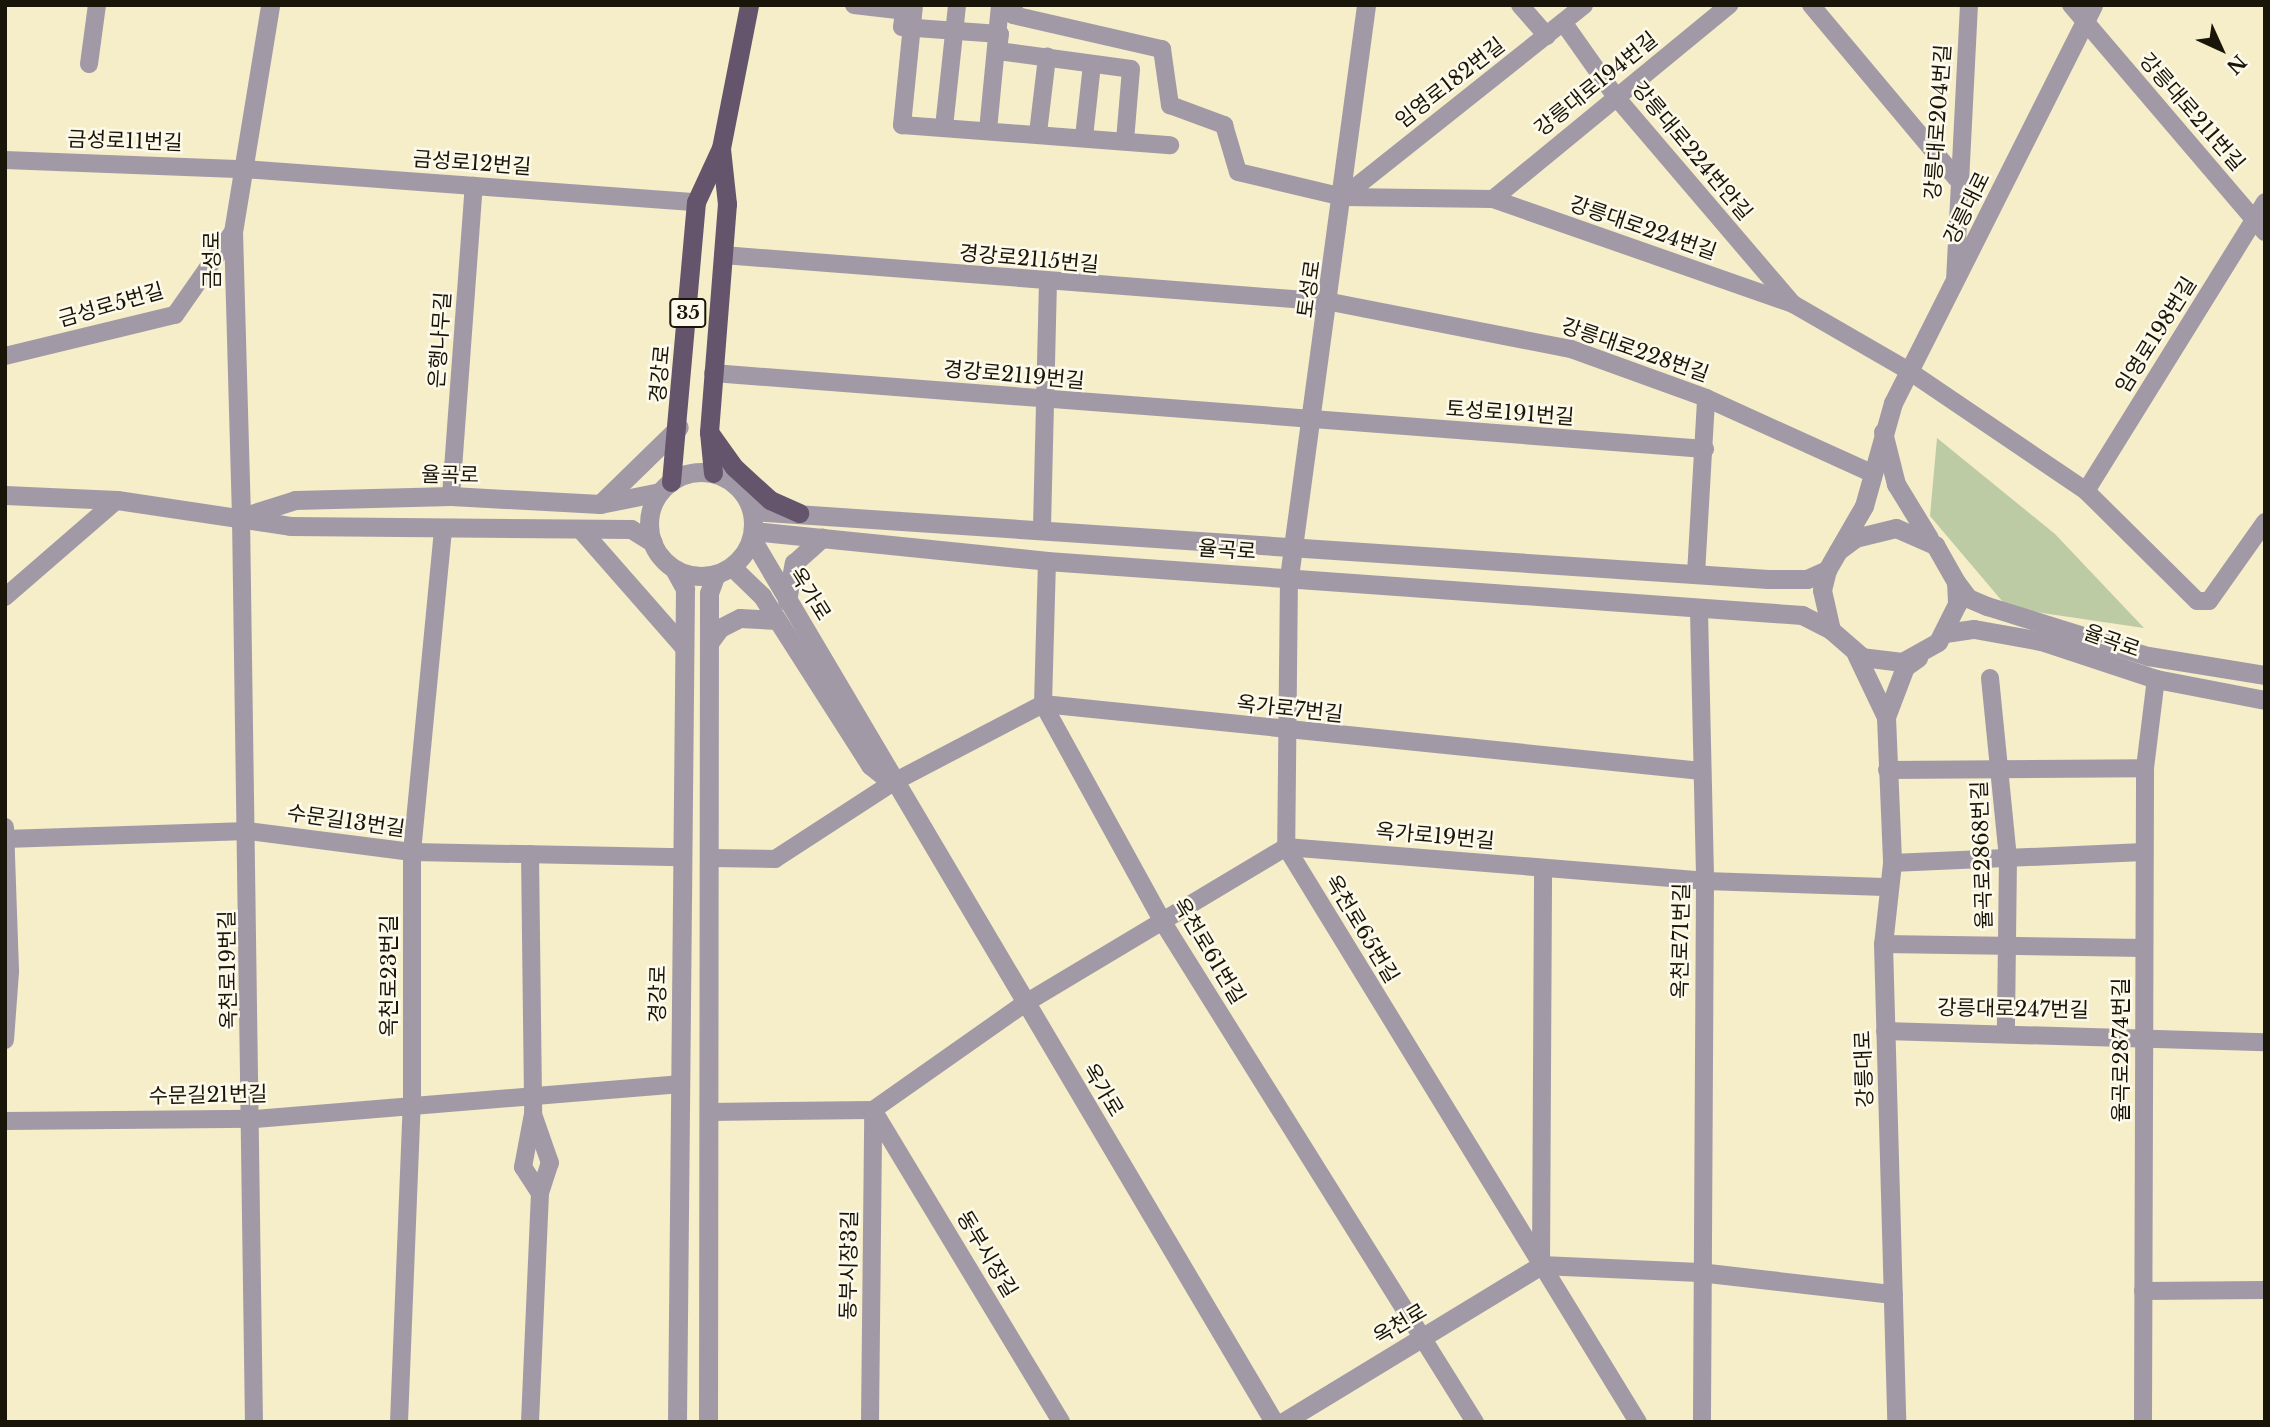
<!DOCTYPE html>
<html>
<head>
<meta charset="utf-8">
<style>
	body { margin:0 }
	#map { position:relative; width:2270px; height:1427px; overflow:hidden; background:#f6edc9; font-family:"Libre Baskerville","Noto Sans KR",serif }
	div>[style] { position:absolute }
	.green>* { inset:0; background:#bdcba5 }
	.minor>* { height:18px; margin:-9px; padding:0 9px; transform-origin:9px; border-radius:9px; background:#a299a7 }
	.tertiary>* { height:19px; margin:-9.5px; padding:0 9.5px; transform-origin:9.5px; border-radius:9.5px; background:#a299a7 }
	.tertiary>.ring { margin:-9.5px; padding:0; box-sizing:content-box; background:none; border:19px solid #a299a7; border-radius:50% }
	.primary>* { height:19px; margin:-9.5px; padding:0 9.5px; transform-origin:9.5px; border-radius:9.5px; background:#65556c }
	span { translate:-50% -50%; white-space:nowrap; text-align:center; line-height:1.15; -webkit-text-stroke:5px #fdfaec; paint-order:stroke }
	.shield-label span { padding:2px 5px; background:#fdfaec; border:2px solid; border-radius:5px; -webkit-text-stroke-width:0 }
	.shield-label { font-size:19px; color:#191609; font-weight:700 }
	.street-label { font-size:21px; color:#191609 }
	.frame { position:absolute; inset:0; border:7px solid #191609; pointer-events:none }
	.north { position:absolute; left:2186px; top:14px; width:70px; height:70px; -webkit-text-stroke:5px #fdfaec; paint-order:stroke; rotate:135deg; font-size:19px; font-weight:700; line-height:28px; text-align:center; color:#191609 }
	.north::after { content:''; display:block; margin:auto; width:24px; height:32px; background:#191609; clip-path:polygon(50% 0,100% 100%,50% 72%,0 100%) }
</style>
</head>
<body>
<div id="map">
	<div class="green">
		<div style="clip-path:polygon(1937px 438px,2055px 534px,2144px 628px,2008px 608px,1930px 516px)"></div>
	</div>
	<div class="minor">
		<div style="left:854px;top:5px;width:50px;rotate:6.8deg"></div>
		<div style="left:904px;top:11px;width:16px;rotate:97deg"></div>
		<div style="left:902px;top:27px;width:98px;rotate:4.1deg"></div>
		<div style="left:1000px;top:34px;width:17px;rotate:97deg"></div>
		<div style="left:998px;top:51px;width:134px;rotate:7.7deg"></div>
		<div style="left:1131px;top:69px;width:72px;rotate:94.8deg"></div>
		<div style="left:914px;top:5px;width:121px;rotate:95.7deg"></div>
		<div style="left:902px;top:125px;width:269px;rotate:4.3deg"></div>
		<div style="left:1014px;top:5px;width:10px;rotate:96deg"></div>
		<div style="left:1013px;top:15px;width:153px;rotate:12.9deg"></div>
		<div style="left:1162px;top:49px;width:57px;rotate:81.9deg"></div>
		<div style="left:1170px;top:105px;width:58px;rotate:20.3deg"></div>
		<div style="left:1224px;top:125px;width:49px;rotate:73.4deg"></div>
		<div style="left:1238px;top:172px;width:108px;rotate:13.4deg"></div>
		<div style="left:1343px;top:197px;width:150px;rotate:0.8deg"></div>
		<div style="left:1493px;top:199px;width:318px;rotate:19.3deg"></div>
		<div style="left:1793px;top:304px;width:134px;rotate:30deg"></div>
		<div style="left:1909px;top:371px;width:214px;rotate:34.1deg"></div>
		<div style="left:2086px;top:491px;width:156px;rotate:44.7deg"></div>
		<div style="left:2197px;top:601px;width:12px"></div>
		<div style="left:2209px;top:601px;width:97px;rotate:-54.7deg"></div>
		<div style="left:1520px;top:5px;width:41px;rotate:48.9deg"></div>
		<div style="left:1811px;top:5px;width:226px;rotate:50deg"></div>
		<div style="left:2071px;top:5px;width:299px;rotate:49.5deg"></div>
		<div style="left:1563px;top:22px;width:92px;rotate:54.8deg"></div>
		<div style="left:1616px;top:97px;width:272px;rotate:49.5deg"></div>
		<div style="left:89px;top:64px;width:60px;rotate:-82.3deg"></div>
		<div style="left:944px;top:127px;width:123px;rotate:-83.9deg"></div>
		<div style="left:988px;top:130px;width:126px;rotate:-84.5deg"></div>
		<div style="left:1038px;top:133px;width:77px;rotate:-83.2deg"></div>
		<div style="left:1084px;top:137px;width:73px;rotate:-83.7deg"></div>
		<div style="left:5px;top:160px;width:238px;rotate:2.2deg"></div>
		<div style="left:243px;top:169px;width:454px;rotate:4.2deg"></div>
		<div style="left:1343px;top:197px;width:308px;rotate:-38.5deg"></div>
		<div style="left:1493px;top:199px;width:306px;rotate:-39.4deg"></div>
		<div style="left:723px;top:255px;width:610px;rotate:4.42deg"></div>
		<div style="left:1331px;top:302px;width:245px;rotate:11.1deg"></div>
		<div style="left:1571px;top:349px;width:144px;rotate:19.9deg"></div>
		<div style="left:1706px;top:398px;width:181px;rotate:24.4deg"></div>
		<div style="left:1955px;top:281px;width:276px;rotate:-87.1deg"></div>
		<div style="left:5px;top:356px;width:175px;rotate:-13.6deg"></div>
		<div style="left:175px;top:315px;width:101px;rotate:-55.1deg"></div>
		<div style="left:713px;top:373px;width:995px;rotate:4.38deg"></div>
		<div style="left:2086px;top:491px;width:340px;rotate:-58.2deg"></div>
		<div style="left:451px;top:496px;width:311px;rotate:-85.8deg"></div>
		<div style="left:241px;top:517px;width:905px;rotate:89.18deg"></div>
		<div style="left:1042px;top:527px;width:242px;rotate:-88.6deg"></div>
		<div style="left:1047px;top:561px;width:143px;rotate:91.6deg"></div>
		<div style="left:1043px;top:704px;width:251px;rotate:61.2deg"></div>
		<div style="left:1164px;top:924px;width:587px;rotate:58.02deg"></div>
		<div style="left:1696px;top:574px;width:176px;rotate:-86.7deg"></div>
		<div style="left:1289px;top:577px;width:270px;rotate:90.6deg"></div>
		<div style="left:1286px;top:847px;width:674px;rotate:58.53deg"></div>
		<div style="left:5px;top:597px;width:148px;rotate:-40.9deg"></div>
		<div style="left:1699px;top:611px;width:270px;rotate:88.7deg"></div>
		<div style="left:1705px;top:881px;width:541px;rotate:90.32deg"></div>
		<div style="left:1990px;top:678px;width:181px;rotate:84.3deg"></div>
		<div style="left:2008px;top:858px;width:174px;rotate:90.7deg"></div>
		<div style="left:1887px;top:770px;width:258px;rotate:-0.4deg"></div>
		<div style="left:5px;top:827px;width:145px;rotate:88deg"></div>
		<div style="left:10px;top:972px;width:68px;rotate:94.2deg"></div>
		<div style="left:5px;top:839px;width:243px;rotate:-1.9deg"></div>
		<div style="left:248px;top:831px;width:165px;rotate:7.3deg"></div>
		<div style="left:412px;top:852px;width:270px;rotate:1.1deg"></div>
		<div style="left:530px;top:854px;width:260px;rotate:89.3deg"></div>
		<div style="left:533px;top:1114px;width:54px;rotate:100.7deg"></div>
		<div style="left:523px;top:1167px;width:31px;rotate:57deg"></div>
		<div style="left:709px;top:858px;width:66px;rotate:0.9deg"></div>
		<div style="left:775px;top:859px;width:140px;rotate:-33deg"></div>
		<div style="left:892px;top:783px;width:170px;rotate:-27.6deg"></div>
		<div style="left:1043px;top:704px;width:662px;rotate:5.81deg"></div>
		<div style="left:1892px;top:863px;width:252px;rotate:-2.5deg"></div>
		<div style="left:1883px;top:944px;width:261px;rotate:0.9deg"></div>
		<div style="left:1885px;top:1031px;width:380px;rotate:1.7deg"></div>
		<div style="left:873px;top:1110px;width:364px;rotate:58.9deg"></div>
		<div style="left:709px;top:1112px;width:164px;rotate:-0.7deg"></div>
		<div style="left:873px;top:1110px;width:184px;rotate:-35.1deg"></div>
		<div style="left:1024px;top:1004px;width:305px;rotate:-30.9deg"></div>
		<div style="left:1286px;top:847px;width:420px;rotate:4.6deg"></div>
		<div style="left:1705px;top:881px;width:180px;rotate:1.9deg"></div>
		<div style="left:5px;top:1121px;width:250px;rotate:-0.5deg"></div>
		<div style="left:255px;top:1119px;width:425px;rotate:-4.7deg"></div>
		<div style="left:1541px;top:1265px;width:397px;rotate:-89.7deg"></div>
		<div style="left:2143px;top:1291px;width:122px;rotate:-0.5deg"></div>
		<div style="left:399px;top:1422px;width:317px;rotate:-87.7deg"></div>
		<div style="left:412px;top:1105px;width:253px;rotate:-90deg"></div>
		<div style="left:412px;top:852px;width:322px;rotate:-84.5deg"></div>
		<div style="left:530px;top:1422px;width:229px;rotate:-87.5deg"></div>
		<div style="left:540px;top:1193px;width:32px;rotate:-72deg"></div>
		<div style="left:550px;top:1163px;width:49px;rotate:-109.2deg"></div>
		<div style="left:870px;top:1422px;width:312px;rotate:-89.4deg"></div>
		<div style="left:2143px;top:1422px;width:654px;rotate:-89.82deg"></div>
		<div style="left:2145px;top:768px;width:90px;rotate:-83deg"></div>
	</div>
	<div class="tertiary">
		<div style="left:1883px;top:432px;width:54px;rotate:76deg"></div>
		<div style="left:1896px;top:484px;width:63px;rotate:58.6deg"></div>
		<div class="ring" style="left:649px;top:472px;width:85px;height:85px"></div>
		<div style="left:5px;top:495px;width:112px;rotate:2.6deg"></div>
		<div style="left:117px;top:500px;width:175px;rotate:8.5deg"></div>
		<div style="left:290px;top:526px;width:341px;rotate:0.5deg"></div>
		<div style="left:631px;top:529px;width:26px;rotate:32deg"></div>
		<div style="left:600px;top:504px;width:110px;rotate:-44.3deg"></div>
		<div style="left:750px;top:505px;width:17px;rotate:24deg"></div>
		<div style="left:766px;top:512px;width:1004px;rotate:3.83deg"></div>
		<div style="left:1768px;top:579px;width:39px"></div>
		<div style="left:1807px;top:579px;width:22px;rotate:-24deg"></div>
		<div style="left:245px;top:516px;width:52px;rotate:-17.7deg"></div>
		<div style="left:295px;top:500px;width:156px;rotate:-1.5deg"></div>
		<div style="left:451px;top:496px;width:149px;rotate:3.1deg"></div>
		<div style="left:600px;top:504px;width:61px;rotate:-11.3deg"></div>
		<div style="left:241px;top:517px;width:285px;rotate:-91.6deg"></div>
		<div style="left:233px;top:232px;width:230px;rotate:-80.7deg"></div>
		<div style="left:582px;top:531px;width:154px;rotate:48.7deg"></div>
		<div style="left:753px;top:531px;width:296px;rotate:5.8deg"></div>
		<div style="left:1047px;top:561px;width:757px;rotate:4.09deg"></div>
		<div style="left:1802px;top:615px;width:33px;rotate:27deg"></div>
		<div style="left:752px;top:539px;width:1026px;rotate:59.41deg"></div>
		<div style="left:1838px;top:551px;width:21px;rotate:-37deg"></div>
		<div style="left:1855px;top:538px;width:42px;rotate:-13.7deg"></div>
		<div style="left:1896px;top:528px;width:43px;rotate:23.6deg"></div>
		<div style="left:1935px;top:545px;width:43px;rotate:60.4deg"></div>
		<div style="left:1956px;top:582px;width:22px;rotate:87deg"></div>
		<div style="left:1957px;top:604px;width:42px;rotate:116.6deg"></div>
		<div style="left:1938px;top:642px;width:41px;rotate:150.9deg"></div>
		<div style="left:1902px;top:662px;width:40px;rotate:-172.9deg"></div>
		<div style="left:1862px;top:657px;width:41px;rotate:-138.9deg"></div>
		<div style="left:1831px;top:630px;width:41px;rotate:-102.7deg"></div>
		<div style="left:1822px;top:590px;width:21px;rotate:-76deg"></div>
		<div style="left:1827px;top:570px;width:74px;rotate:-60deg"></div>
		<div style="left:1864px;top:506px;width:107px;rotate:-74.3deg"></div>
		<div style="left:1893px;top:403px;width:445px;rotate:-63.3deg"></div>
		<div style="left:732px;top:567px;width:42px;rotate:44deg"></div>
		<div style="left:762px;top:596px;width:201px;rotate:57.4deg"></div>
		<div style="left:870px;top:765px;width:28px;rotate:39deg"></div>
		<div style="left:674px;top:569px;width:23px;rotate:61deg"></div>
		<div style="left:685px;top:589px;width:833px;rotate:90.55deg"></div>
		<div style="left:1289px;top:577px;width:577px;rotate:-82.33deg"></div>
		<div style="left:1956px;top:582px;width:20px;rotate:53deg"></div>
		<div style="left:1968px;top:598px;width:21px;rotate:23deg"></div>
		<div style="left:1987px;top:606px;width:169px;rotate:17.3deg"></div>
		<div style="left:2148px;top:656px;width:119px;rotate:9.2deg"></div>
		<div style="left:787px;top:601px;width:39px;rotate:-80deg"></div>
		<div style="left:794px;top:563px;width:38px;rotate:-42deg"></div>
		<div style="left:1945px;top:633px;width:29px;rotate:-8deg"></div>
		<div style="left:1974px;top:629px;width:68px;rotate:10.2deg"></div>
		<div style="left:2041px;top:641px;width:121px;rotate:18.3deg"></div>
		<div style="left:2156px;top:679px;width:111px;rotate:10.9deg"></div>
		<div style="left:709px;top:643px;width:19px;rotate:-54deg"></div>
		<div style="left:720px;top:628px;width:22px;rotate:-27deg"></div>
		<div style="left:740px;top:618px;width:37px;rotate:3deg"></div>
		<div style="left:1856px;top:654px;width:70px;rotate:64.5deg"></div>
		<div style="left:1886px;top:717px;width:146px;rotate:87.6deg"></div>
		<div style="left:1892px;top:863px;width:81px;rotate:96.3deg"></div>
		<div style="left:1883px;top:944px;width:478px;rotate:88.4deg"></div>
		<div style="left:1886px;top:717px;width:53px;rotate:-69.2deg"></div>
		<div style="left:1905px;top:667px;width:16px;rotate:-35deg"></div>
		<div style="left:708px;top:1422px;width:829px;rotate:-89.93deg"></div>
		<div style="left:709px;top:593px;width:20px;rotate:-70deg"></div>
		<div style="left:1283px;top:1422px;width:302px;rotate:-31.3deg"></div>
		<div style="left:1541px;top:1265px;width:158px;rotate:2.5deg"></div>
		<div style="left:1699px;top:1272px;width:195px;rotate:6.5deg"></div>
	</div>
	<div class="primary">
		<div style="left:709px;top:432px;width:43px;rotate:54.5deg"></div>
		<div style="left:734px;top:467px;width:49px;rotate:42.5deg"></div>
		<div style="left:770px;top:500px;width:32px;rotate:24deg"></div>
		<div style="left:713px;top:473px;width:41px;rotate:-95.6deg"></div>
		<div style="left:709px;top:432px;width:229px;rotate:-85.5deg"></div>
		<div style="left:727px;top:204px;width:55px;rotate:-96.2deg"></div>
		<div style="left:671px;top:482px;width:281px;rotate:-84.9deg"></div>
		<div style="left:696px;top:202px;width:60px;rotate:-65.2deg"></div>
		<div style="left:721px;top:148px;width:146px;rotate:-78.9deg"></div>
	</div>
	<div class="shield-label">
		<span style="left:688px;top:313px">35</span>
	</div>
	<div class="street-label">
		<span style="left:1450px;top:83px;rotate:-38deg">임영로182번길</span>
		<span style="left:1596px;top:84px;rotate:-39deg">강릉대로194번길</span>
		<span style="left:2192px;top:112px;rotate:49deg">강릉대로211번길</span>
		<span style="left:1938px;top:122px;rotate:-86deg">강릉대로204번길</span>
		<span style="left:125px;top:141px;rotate:2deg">금성로11번길</span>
		<span style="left:1692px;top:151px;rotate:50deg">강릉대로224번안길</span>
		<span style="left:472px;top:163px;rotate:4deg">금성로12번길</span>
		<span style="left:1967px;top:208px;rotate:-64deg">강릉대로</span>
		<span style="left:1643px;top:228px;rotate:19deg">강릉대로224번길</span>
		<span style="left:1029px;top:259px;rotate:5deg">경강로2115번길</span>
		<span style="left:212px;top:260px;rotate:-90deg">금성로</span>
		<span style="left:1309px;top:289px;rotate:-82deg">토성로</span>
		<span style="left:111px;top:305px;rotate:-16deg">금성로5번길</span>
		<span style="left:2156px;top:335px;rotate:-58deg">임영로198번길</span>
		<span style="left:440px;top:340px;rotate:-86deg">은행나무길</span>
		<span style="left:1635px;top:350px;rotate:19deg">강릉대로228번길</span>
		<span style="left:660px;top:374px;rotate:-85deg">경강로</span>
		<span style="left:1014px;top:375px;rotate:5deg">경강로2119번길</span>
		<span style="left:1510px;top:413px;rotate:4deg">토성로191번길</span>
		<span style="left:450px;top:475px;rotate:1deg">율곡로</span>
		<span style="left:1227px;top:550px;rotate:4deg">율곡로</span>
		<span style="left:810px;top:594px;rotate:58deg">옥가로</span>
		<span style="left:2112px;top:641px;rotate:19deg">율곡로</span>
		<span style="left:1290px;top:709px;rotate:6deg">옥가로7번길</span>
		<span style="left:346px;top:821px;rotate:8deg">수문길13번길</span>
		<span style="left:1435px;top:836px;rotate:5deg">옥가로19번길</span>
		<span style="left:1982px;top:855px;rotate:-92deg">율곡로2868번길</span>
		<span style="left:1362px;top:929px;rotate:59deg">옥천로65번길</span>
		<span style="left:1681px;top:941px;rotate:-89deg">옥천로71번길</span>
		<span style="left:1209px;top:951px;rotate:59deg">옥천로61번길</span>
		<span style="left:228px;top:970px;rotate:-91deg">옥천로19번길</span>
		<span style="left:389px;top:976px;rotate:-90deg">옥천로23번길</span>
		<span style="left:658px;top:994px;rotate:-89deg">경강로</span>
		<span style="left:2013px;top:1009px;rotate:1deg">강릉대로247번길</span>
		<span style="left:2121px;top:1050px;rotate:-90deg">율곡로2874번길</span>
		<span style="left:1864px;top:1069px;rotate:-92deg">강릉대로</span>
		<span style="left:1103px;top:1090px;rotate:59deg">옥가로</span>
		<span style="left:208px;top:1095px;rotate:-1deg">수문길21번길</span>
		<span style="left:987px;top:1254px;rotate:59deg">동부시장길</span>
		<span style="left:849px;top:1265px;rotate:-89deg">동부시장3길</span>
		<span style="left:1400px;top:1324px;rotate:-31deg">옥천로</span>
	</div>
	<div class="frame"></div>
	<div class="north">N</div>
</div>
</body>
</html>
